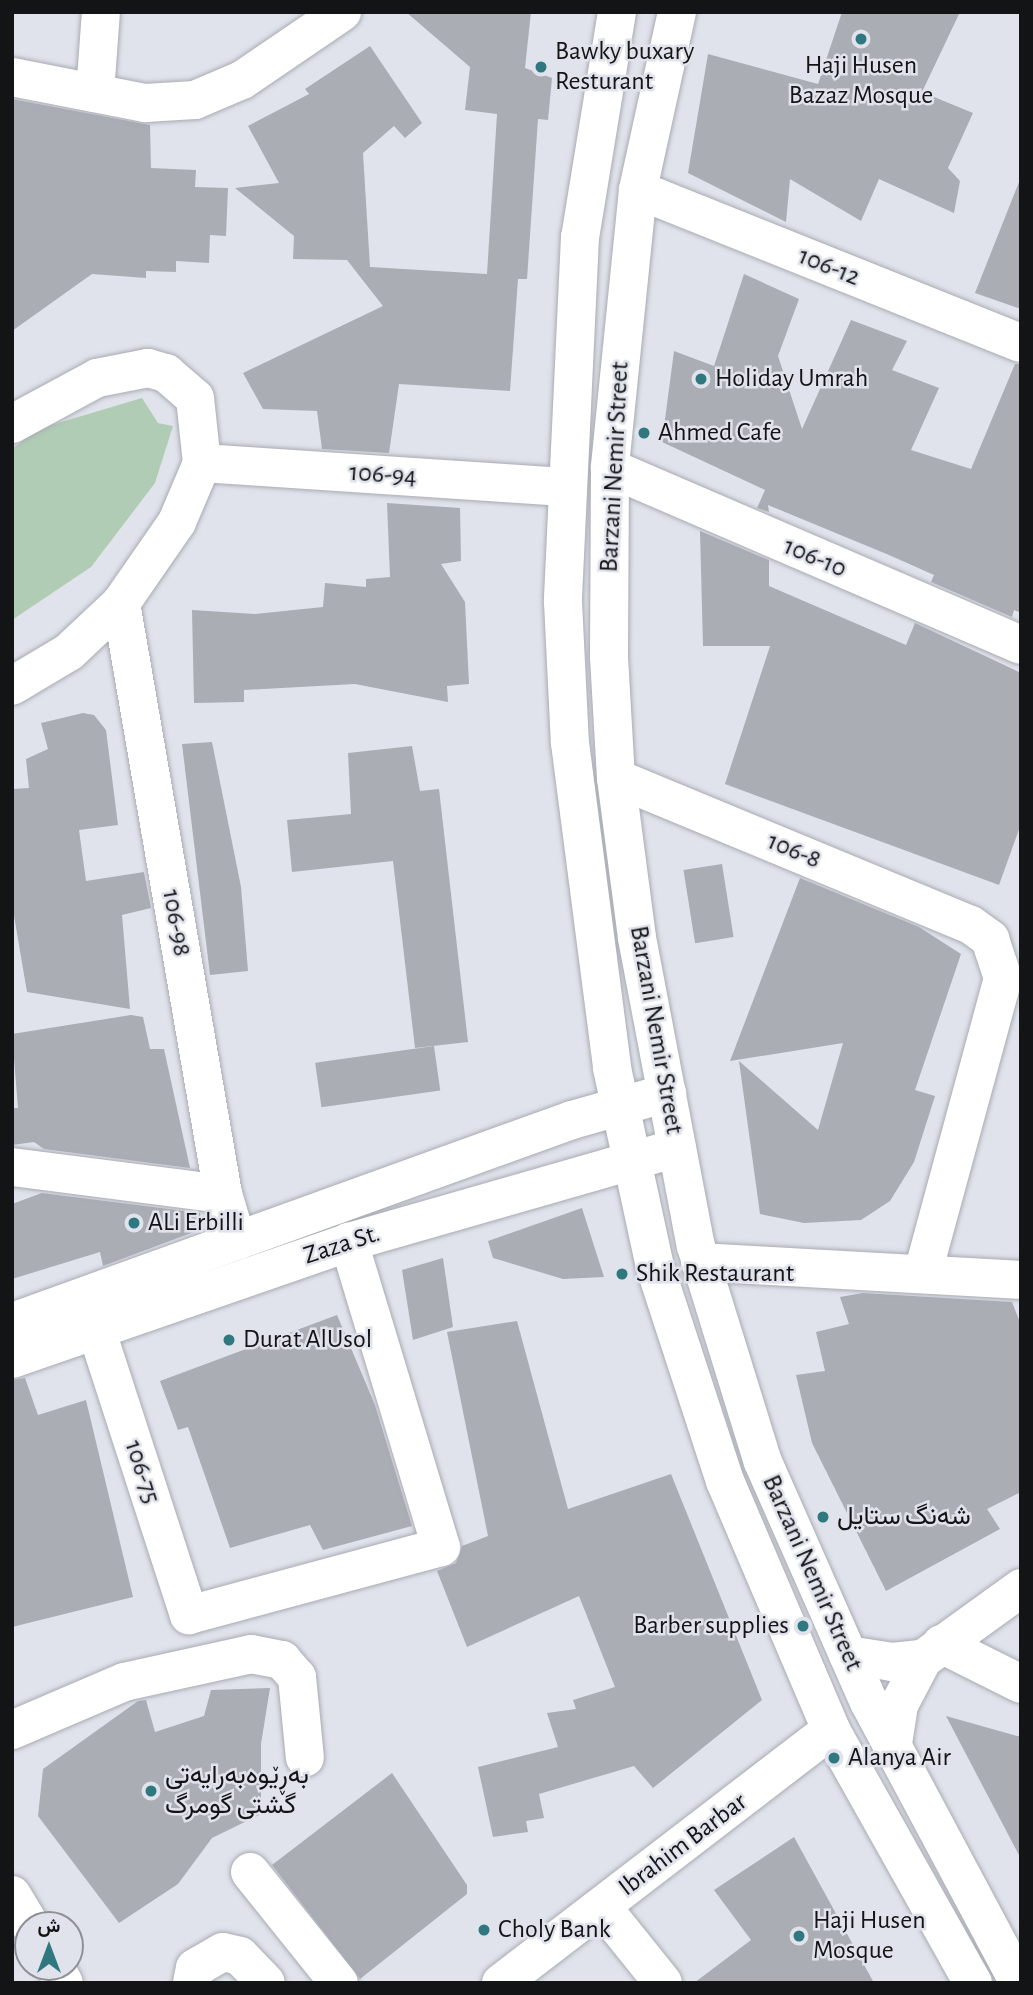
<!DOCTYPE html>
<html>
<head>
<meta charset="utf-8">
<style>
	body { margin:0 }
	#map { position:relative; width:1033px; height:1995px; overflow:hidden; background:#e0e3eb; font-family:"Alegreya Sans",Vazirmatn,sans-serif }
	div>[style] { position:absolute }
	.green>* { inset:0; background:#b0ccb4 }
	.building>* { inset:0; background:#aaadb4; transform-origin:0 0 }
	.roads { filter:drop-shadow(0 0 2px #a8abb3) drop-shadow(0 0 2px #a8abb3) }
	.minor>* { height:38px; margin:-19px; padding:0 19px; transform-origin:19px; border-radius:19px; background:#fff }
	.major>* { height:38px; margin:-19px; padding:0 19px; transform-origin:19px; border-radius:19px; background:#fff }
	.dots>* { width:19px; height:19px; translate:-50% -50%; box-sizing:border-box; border:4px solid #e0e3eb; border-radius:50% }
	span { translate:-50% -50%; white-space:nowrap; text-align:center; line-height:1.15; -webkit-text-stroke:5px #e0e3eb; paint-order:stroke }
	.poi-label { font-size:26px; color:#131416 }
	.left { translate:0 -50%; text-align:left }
	.right { translate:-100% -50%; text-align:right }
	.street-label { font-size:26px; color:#131416 }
	.frame { position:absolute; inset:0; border:14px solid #131416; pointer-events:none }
	.north { position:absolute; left:14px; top:1911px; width:70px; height:70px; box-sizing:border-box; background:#e0e3eb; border:2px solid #8e9096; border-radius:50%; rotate:0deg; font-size:19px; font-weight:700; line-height:28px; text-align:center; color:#131416 }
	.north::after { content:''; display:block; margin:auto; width:24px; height:32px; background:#2f787f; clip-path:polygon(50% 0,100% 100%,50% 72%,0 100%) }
</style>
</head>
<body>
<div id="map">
	<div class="green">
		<div style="clip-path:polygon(142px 398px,158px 423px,173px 426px,155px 483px,91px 567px,12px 620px,12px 449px,38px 429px)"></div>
	</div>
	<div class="building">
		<div style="clip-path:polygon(406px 12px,531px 12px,525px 68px,552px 78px,548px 120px,538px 119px,527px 279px,518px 279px,510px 391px,399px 384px,389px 453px,322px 449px,317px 411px,263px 409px,243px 373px,383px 306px,347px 260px,293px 259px,294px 236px,235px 188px,279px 183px,248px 126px,309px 94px,305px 89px,370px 46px,422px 123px,405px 138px,394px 126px,363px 153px,370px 267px,487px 274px,497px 114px,465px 110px,470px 67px)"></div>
		<div style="clip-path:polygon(842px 12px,960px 12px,922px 92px,973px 113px,948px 168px,960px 181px,954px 213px,879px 179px,861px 221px,790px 179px,786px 222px,688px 173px,708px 54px,818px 84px)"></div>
		<div style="clip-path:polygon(12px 99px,150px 125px,151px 168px,196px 170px,195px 187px,228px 188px,226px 236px,210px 235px,209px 263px,176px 261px,176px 272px,146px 271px,146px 278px,92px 274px,12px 331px)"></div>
		<div style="clip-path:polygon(1019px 182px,1021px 183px,1021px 309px,975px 293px)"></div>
		<div style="clip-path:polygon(744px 274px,799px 299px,778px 356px,802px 429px,851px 320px,907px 341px,892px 370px,939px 388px,911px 450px,971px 469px,1015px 364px,1021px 364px,1021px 613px,1014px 610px,1012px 617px,931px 582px,934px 575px,889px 555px,768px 505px,769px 512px,757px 508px,765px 490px,662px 442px,674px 351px,714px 366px)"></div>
		<div style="clip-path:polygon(387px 503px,460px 508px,461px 561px,441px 564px,465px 602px,469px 684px,447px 686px,448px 702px,355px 684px,244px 690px,244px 702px,194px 703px,192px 610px,255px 614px,323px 607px,325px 583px,366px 587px,366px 579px,390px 577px)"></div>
		<div style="clip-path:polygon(700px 531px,769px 560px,769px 586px,906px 645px,915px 623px,1021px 673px,1021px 824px,999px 885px,725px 784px,770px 646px,703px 646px)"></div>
		<div style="clip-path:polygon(83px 713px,94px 715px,106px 730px,118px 825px,79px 830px,86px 881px,144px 872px,151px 908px,122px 915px,130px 1009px,27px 992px,12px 904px,12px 789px,29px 788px,26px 759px,48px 749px,41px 723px)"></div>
		<div style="clip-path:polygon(212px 742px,241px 887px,248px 971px,210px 975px,182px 744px)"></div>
		<div style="clip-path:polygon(412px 746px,420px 791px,439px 789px,468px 1042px,415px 1048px,393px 861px,292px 872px,287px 820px,351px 814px,348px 753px)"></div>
		<div style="left:722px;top:864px;width:74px;height:39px;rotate:81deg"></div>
		<div style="clip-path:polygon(800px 878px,919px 927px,961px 954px,915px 1090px,935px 1096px,914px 1162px,890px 1201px,861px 1220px,804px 1223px,760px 1214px,739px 1061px,818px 1130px,843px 1043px,730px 1061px)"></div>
		<div style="clip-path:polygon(131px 1015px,143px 1017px,150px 1049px,164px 1049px,190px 1168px,44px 1149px,34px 1142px,12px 1145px,12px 1108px,18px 1108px,12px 1034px)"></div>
		<div style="left:434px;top:1046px;width:45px;height:120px;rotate:82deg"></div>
		<div style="clip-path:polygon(42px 1193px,200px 1213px,202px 1229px,103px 1266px,100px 1252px,12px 1279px,12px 1204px)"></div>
		<div style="clip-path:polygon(582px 1208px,604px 1277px,563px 1279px,493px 1258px,488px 1241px)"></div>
		<div style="clip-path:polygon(443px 1258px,453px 1327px,413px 1340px,402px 1270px)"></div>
		<div style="clip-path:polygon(863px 1293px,1012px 1302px,1021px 1325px,1021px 1492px,987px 1509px,1000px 1529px,886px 1591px,812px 1443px,796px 1375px,825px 1371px,816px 1332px,849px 1324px,840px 1297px)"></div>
		<div style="clip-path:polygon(337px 1315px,375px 1405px,412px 1526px,323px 1550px,310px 1525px,230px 1548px,188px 1427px,178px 1430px,160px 1381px)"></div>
		<div style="clip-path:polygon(517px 1321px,568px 1509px,671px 1474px,762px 1700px,653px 1788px,634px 1766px,539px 1794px,544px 1818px,526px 1821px,528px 1832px,493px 1837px,478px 1767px,558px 1747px,547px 1713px,576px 1709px,573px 1700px,615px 1687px,579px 1596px,467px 1647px,437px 1571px,456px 1563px,462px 1546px,488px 1536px,447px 1332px)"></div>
		<div style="clip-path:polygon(25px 1378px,38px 1415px,86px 1400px,133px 1597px,12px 1627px,12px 1380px)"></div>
		<div style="clip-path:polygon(270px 1688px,261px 1744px,261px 1814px,212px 1838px,178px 1884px,119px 1923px,38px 1816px,43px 1769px,138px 1701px,146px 1700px,155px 1732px,204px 1716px,211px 1690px)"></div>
		<div style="clip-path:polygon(946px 1716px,1021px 1737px,1021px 1859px)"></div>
		<div style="clip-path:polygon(392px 1773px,467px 1885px,467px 1894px,360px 1979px,272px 1865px)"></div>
		<div style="clip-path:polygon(794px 1837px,874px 1983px,694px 1983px,751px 1940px,714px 1890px)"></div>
	</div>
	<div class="roads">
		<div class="minor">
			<div style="left:12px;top:77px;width:136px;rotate:11.1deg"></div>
			<div style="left:145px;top:103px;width:50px;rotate:-3.4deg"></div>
			<div style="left:195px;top:100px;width:51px;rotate:-23.1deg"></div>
			<div style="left:242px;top:80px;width:121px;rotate:-34.2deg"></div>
			<div style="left:95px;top:93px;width:81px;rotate:-85.8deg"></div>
			<div style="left:638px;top:190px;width:412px;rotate:21.8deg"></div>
			<div style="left:12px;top:424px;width:97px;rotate:-28.4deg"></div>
			<div style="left:97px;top:378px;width:52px;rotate:-11.1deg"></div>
			<div style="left:148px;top:368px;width:19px;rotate:16deg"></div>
			<div style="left:166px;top:373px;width:38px;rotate:41deg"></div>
			<div style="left:195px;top:398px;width:65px;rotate:83.9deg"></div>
			<div style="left:202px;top:463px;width:64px;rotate:113deg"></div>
			<div style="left:177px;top:522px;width:98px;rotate:124.7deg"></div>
			<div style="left:121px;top:603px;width:71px;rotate:136.7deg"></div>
			<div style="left:69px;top:652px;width:66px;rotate:149.2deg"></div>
			<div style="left:202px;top:463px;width:363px;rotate:3.8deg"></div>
			<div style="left:610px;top:468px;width:447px;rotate:23.3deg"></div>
			<div style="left:121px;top:603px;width:600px;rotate:80.21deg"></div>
			<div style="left:223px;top:1194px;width:49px;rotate:73.4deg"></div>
			<div style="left:616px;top:778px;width:384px;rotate:22.5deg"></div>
			<div style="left:971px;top:925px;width:24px;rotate:36deg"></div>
			<div style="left:990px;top:939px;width:41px;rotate:71.6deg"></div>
			<div style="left:1003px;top:978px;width:305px;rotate:105.2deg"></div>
			<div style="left:12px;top:1167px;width:213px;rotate:7.3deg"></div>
			<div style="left:700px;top:1262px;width:322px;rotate:3.2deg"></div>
			<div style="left:12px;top:1322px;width:595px;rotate:-19.84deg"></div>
			<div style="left:572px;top:1120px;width:99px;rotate:-15.9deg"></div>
			<div style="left:96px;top:1329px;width:301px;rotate:72deg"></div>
			<div style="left:189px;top:1615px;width:261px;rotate:-15.1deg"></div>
			<div style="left:441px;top:1547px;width:319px;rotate:-106.8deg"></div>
			<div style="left:12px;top:1359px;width:357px;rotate:-19.1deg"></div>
			<div style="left:349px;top:1242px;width:341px;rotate:-16deg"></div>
			<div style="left:941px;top:1644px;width:89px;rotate:26.6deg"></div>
			<div style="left:848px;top:1655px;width:45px;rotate:9deg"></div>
			<div style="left:892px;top:1662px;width:31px;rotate:-6deg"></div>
			<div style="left:12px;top:1730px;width:122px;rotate:-23.2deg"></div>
			<div style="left:124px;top:1682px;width:130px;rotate:-12.4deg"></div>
			<div style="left:251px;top:1654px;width:32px;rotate:11deg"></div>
			<div style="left:282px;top:1660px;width:23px;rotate:49deg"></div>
			<div style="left:297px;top:1677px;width:81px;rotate:84.4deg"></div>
			<div style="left:892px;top:1750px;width:46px;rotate:-81.2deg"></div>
			<div style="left:899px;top:1705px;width:52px;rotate:-62.4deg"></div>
			<div style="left:923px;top:1659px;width:121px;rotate:-35.9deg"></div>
			<div style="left:250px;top:1872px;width:142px;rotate:51.3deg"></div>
			<div style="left:12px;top:1895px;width:35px;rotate:59deg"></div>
			<div style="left:602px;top:1907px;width:97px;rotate:51.2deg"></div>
			<div style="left:55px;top:1967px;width:18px;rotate:61deg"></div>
			<div style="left:192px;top:1983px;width:15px;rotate:-79deg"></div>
			<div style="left:195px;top:1968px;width:32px;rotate:-30deg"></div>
			<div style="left:223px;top:1952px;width:17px;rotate:13deg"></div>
			<div style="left:240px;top:1956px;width:37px;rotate:46deg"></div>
			<div style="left:501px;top:1983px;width:416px;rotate:-37.5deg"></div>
		</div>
		<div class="major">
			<div style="left:617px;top:12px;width:228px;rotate:99.3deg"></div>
			<div style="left:580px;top:237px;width:365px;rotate:92.7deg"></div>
			<div style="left:563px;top:602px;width:141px;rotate:87.2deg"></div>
			<div style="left:570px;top:743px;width:328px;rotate:82.6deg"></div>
			<div style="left:612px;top:1068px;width:204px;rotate:77.8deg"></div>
			<div style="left:655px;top:1267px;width:225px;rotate:71.9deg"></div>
			<div style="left:725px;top:1481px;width:271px;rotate:66.9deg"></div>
			<div style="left:831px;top:1730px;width:290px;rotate:60.7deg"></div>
			<div style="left:677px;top:12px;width:182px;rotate:102.4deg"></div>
			<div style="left:638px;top:190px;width:279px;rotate:95.8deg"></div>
			<div style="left:610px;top:468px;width:189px;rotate:90.3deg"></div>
			<div style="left:609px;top:657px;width:121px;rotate:86.7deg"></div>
			<div style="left:616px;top:778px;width:161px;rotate:82.5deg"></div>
			<div style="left:637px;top:938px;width:314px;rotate:79.2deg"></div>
			<div style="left:696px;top:1246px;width:226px;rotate:72.8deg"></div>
			<div style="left:763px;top:1462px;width:262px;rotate:66.2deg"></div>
			<div style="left:869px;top:1702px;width:319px;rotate:61.9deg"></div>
		</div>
	</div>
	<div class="dots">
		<div style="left:861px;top:39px;background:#2f787f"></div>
		<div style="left:541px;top:67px;background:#2f787f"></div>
		<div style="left:701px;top:379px;background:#2f787f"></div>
		<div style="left:644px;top:433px;background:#2f787f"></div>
		<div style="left:134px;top:1223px;background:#2f787f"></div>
		<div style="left:622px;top:1274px;background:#2f787f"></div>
		<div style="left:229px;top:1340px;background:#2f787f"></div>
		<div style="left:823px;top:1517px;background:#2f787f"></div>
		<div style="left:803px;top:1626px;background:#2f787f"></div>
		<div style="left:834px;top:1758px;background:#2f787f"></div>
		<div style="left:151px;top:1791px;background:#2f787f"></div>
		<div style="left:484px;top:1930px;background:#2f787f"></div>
		<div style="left:799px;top:1936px;background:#2f787f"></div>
	</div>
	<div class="poi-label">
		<span class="left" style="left:555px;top:67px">Bawky buxary<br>Resturant</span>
		<span style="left:861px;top:81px">Haji Husen<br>Bazaz Mosque</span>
		<span class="left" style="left:715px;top:379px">Holiday Umrah</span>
		<span class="left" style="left:658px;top:433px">Ahmed Cafe</span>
		<span class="left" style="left:148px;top:1223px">ALi Erbilli</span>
		<span class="left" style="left:636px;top:1274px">Shik Restaurant</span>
		<span class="left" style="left:243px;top:1340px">Durat AlUsol</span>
		<span class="left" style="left:837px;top:1517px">شەنگ ستایل</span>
		<span class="right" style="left:789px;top:1626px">Barber supplies</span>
		<span class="left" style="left:848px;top:1758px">Alanya Air</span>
		<span class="left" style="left:165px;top:1791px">بەڕێوەبەرایەتی<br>گشتی گومرگ</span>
		<span class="left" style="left:813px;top:1936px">Haji Husen<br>Mosque</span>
		<span class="left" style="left:498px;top:1930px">Choly Bank</span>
	</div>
	<div class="street-label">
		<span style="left:829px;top:267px;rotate:22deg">106-12</span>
		<span style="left:615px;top:467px;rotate:-87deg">Barzani Nemir Street</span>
		<span style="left:383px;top:475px;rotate:4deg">106-94</span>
		<span style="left:815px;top:558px;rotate:23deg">106-10</span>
		<span style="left:794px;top:851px;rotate:23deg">106-8</span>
		<span style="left:176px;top:923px;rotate:80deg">106-98</span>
		<span style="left:656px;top:1030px;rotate:80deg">Barzani Nemir Street</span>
		<span style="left:342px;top:1245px;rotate:-18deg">Zaza St.</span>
		<span style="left:142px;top:1472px;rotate:72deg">106-75</span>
		<span style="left:812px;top:1573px;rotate:66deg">Barzani Nemir Street</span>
		<span style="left:683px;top:1845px;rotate:-37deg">Ibrahim Barbar</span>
	</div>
	<div class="frame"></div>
	<div class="north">ش</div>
</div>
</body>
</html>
